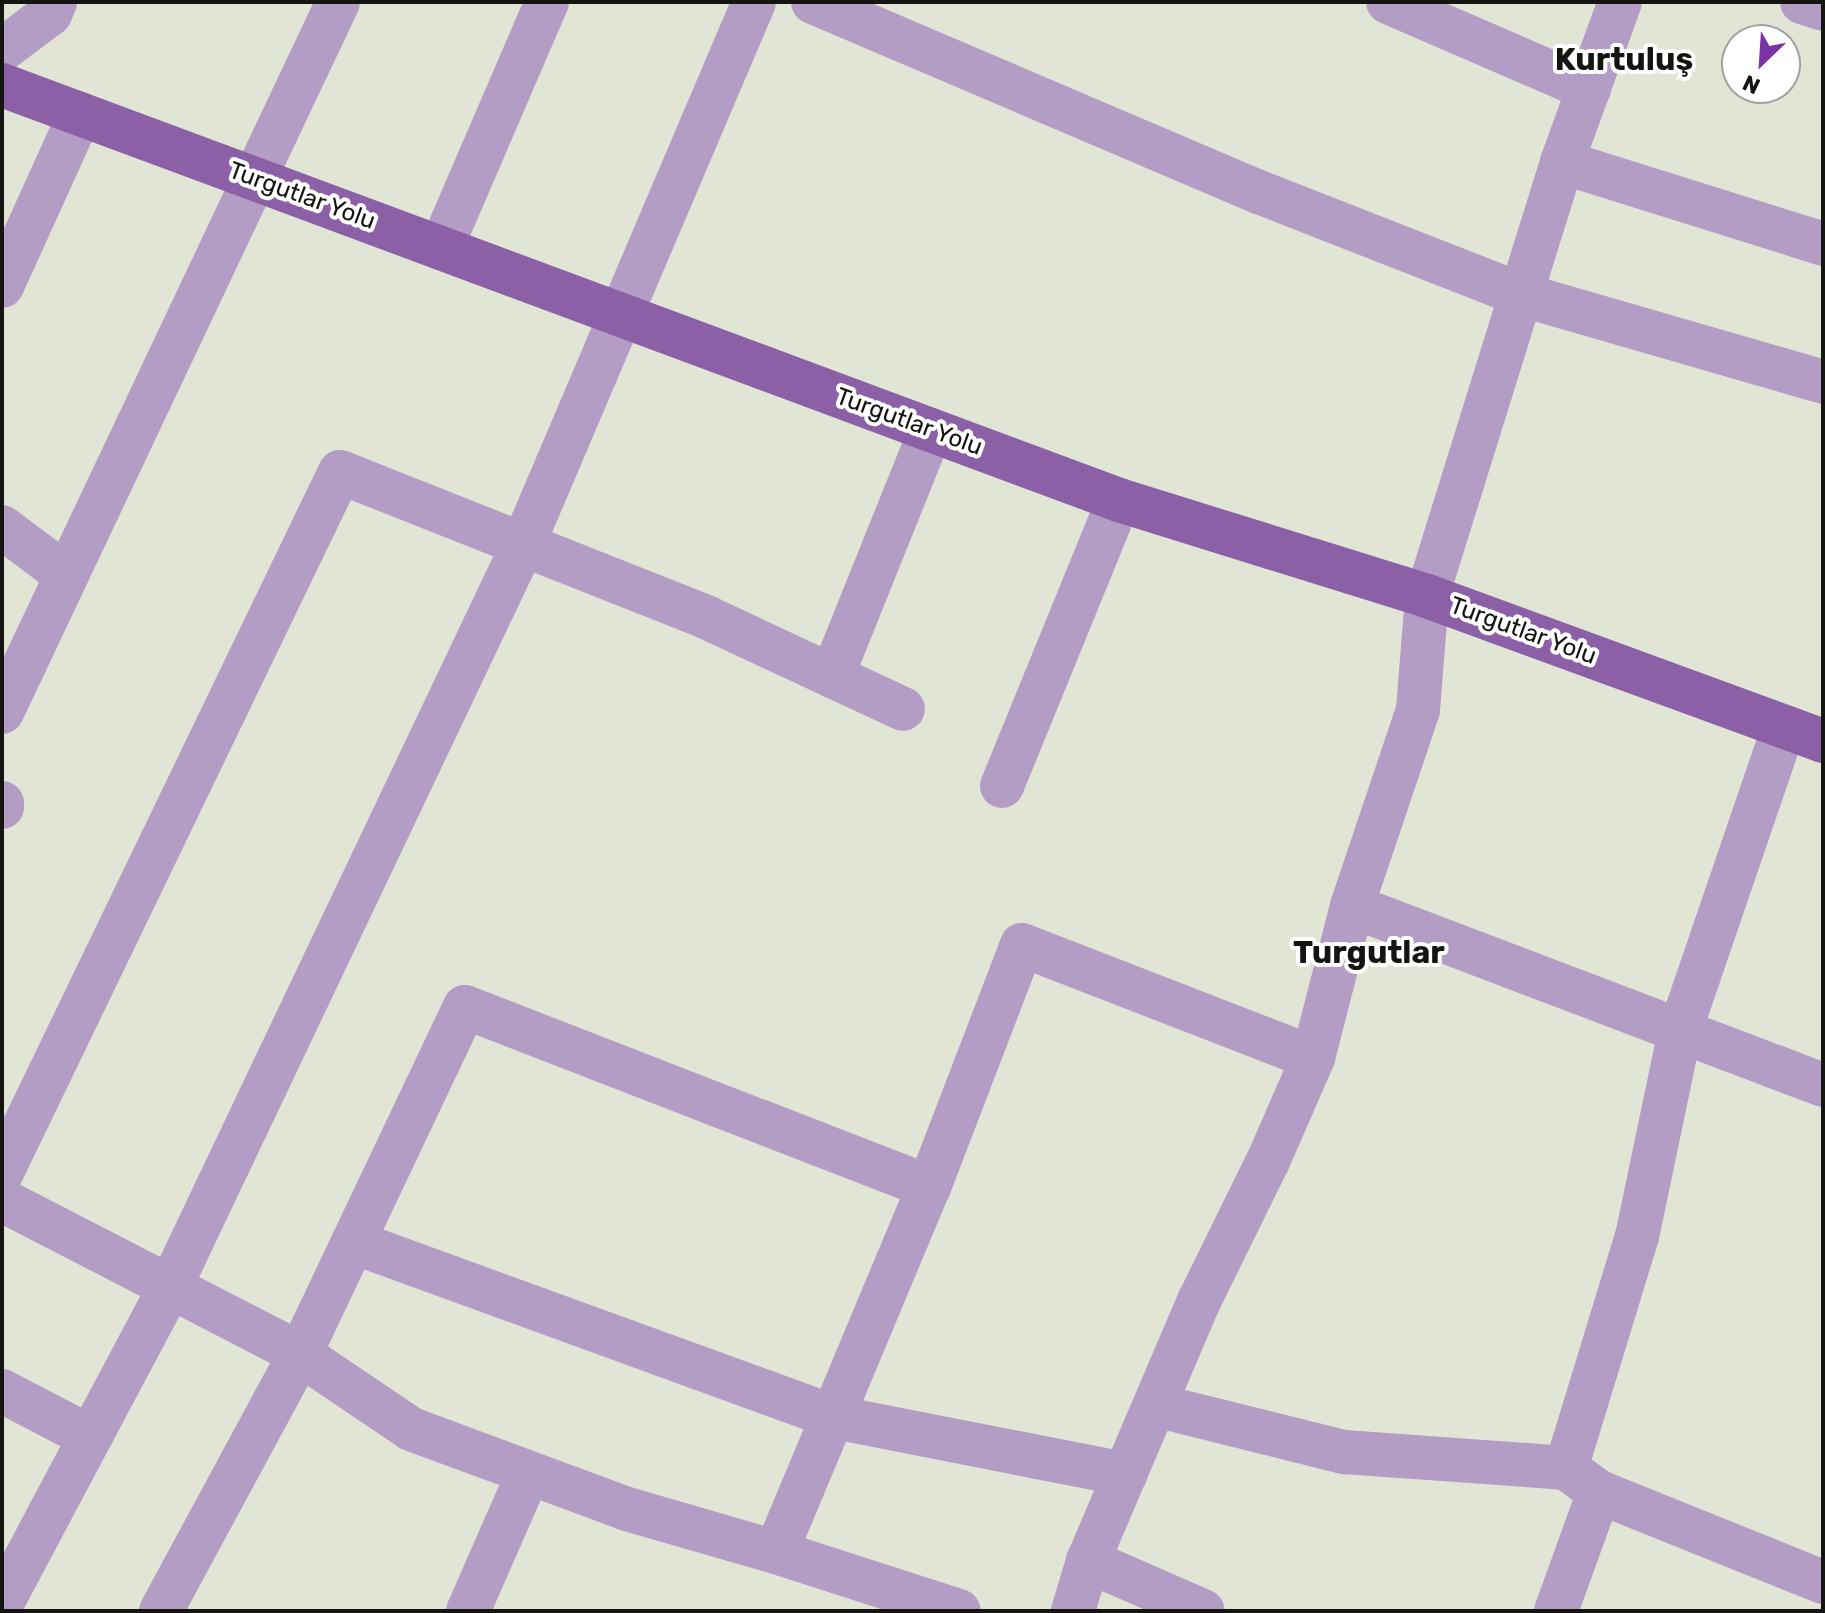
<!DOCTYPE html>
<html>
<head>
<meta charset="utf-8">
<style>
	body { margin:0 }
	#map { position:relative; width:1825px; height:1613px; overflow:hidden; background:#e1e5d5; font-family:Rubik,sans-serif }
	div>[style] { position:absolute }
	.minor>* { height:44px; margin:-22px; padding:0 22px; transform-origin:22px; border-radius:22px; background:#b39dc4 }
	.major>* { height:44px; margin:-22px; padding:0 22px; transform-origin:22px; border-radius:22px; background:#8b60a7 }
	span { translate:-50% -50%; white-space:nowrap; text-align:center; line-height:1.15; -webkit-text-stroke:8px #fff; paint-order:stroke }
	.street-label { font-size:24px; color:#141510 }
	.district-label { font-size:32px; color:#141510; font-weight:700 }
	.frame { position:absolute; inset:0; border:4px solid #141510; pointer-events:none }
	.north { position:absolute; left:1721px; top:24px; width:80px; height:80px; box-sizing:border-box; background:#fff; border:2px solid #a1a19f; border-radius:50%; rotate:205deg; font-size:22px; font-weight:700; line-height:32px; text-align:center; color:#141510 }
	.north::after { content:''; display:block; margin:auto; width:28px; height:36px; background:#7b32a4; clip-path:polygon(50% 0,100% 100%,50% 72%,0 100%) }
</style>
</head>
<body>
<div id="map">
	<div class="minor">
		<div style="left:813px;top:2px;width:485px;rotate:23.1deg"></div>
		<div style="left:1259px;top:192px;width:279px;rotate:21.4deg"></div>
		<div style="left:1519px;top:294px;width:316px;rotate:16.1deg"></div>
		<div style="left:1388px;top:2px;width:219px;rotate:23.4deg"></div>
		<div style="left:1802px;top:2px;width:22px;rotate:18deg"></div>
		<div style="left:2px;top:50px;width:60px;rotate:-36.9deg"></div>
		<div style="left:50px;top:14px;width:13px;rotate:-67deg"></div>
		<div style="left:1562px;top:162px;width:274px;rotate:17.4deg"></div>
		<div style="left:441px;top:248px;width:268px;rotate:-66.7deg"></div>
		<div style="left:2px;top:286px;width:189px;rotate:-65.6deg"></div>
		<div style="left:2px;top:527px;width:80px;rotate:36.9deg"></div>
		<div style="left:832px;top:676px;width:265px;rotate:-68.1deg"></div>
		<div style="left:2px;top:712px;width:785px;rotate:-64.67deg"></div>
		<div style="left:1784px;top:727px;width:321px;rotate:108.9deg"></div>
		<div style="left:1680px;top:1031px;width:209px;rotate:101.8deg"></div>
		<div style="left:1637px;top:1236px;width:243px;rotate:107deg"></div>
		<div style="left:1566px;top:1468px;width:41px;rotate:36deg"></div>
		<div style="left:1599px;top:1492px;width:241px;rotate:21.9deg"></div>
		<div style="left:1002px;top:786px;width:309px;rotate:-67.8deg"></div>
		<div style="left:2px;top:803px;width:4px;rotate:90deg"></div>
		<div style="left:1352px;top:906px;width:504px;rotate:20.81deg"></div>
		<div style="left:2px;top:1172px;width:777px;rotate:-64.23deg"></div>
		<div style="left:340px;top:472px;width:396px;rotate:21.6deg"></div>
		<div style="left:708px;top:618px;width:215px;rotate:25deg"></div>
		<div style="left:2px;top:1200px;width:335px;rotate:27.3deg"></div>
		<div style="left:300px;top:1354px;width:134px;rotate:34deg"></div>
		<div style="left:411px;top:1429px;width:230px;rotate:20.3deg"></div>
		<div style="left:627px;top:1509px;width:155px;rotate:16.1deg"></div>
		<div style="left:776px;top:1552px;width:192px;rotate:17.9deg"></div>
		<div style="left:353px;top:1242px;width:512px;rotate:19.99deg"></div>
		<div style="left:834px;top:1417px;width:297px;rotate:11.1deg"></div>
		<div style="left:2px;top:1391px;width:99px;rotate:27.6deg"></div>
		<div style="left:1155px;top:1405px;width:195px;rotate:14deg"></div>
		<div style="left:1344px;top:1452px;width:223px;rotate:4.1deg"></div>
		<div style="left:776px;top:1552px;width:396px;rotate:-67.3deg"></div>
		<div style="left:929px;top:1187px;width:259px;rotate:-69deg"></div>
		<div style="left:1022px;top:945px;width:312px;rotate:21.2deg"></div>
		<div style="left:1088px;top:1561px;width:125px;rotate:23.5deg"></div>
		<div style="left:2px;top:1603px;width:360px;rotate:-62deg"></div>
		<div style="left:171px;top:1285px;width:817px;rotate:-64.56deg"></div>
		<div style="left:522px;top:547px;width:592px;rotate:-66.94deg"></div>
		<div style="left:161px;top:1611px;width:292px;rotate:-61.6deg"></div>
		<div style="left:300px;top:1354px;width:384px;rotate:-64.6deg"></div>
		<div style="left:465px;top:1007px;width:498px;rotate:21.2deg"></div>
		<div style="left:468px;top:1611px;width:150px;rotate:-66.3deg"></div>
		<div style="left:1073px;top:1611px;width:52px;rotate:-73.3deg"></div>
		<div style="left:1088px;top:1561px;width:285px;rotate:-66.9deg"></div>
		<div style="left:1200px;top:1299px;width:154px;rotate:-63.8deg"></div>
		<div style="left:1268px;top:1161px;width:112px;rotate:-66.4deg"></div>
		<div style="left:1313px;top:1058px;width:157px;rotate:-75.6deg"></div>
		<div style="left:1352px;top:906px;width:207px;rotate:-71.4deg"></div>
		<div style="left:1418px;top:710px;width:114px;rotate:-85.5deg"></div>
		<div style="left:1427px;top:596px;width:455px;rotate:-72.7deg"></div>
		<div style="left:1562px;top:162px;width:170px;rotate:-70.1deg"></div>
		<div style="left:1556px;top:1611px;width:127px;rotate:-70.1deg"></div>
	</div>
	<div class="major">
		<div style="left:2px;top:85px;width:1192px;rotate:20.38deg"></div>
		<div style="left:1119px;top:500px;width:323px;rotate:17.3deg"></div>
		<div style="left:1427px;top:596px;width:422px;rotate:20.1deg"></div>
	</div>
	<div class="street-label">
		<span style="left:302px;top:196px;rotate:20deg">Turgutlar Yolu</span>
		<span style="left:909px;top:422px;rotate:20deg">Turgutlar Yolu</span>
		<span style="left:1523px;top:631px;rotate:20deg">Turgutlar Yolu</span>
	</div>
	<div class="district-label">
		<span style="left:1624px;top:59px">Kurtuluş</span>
		<span style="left:1369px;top:952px">Turgutlar</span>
	</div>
	<div class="frame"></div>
	<div class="north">N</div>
</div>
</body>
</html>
